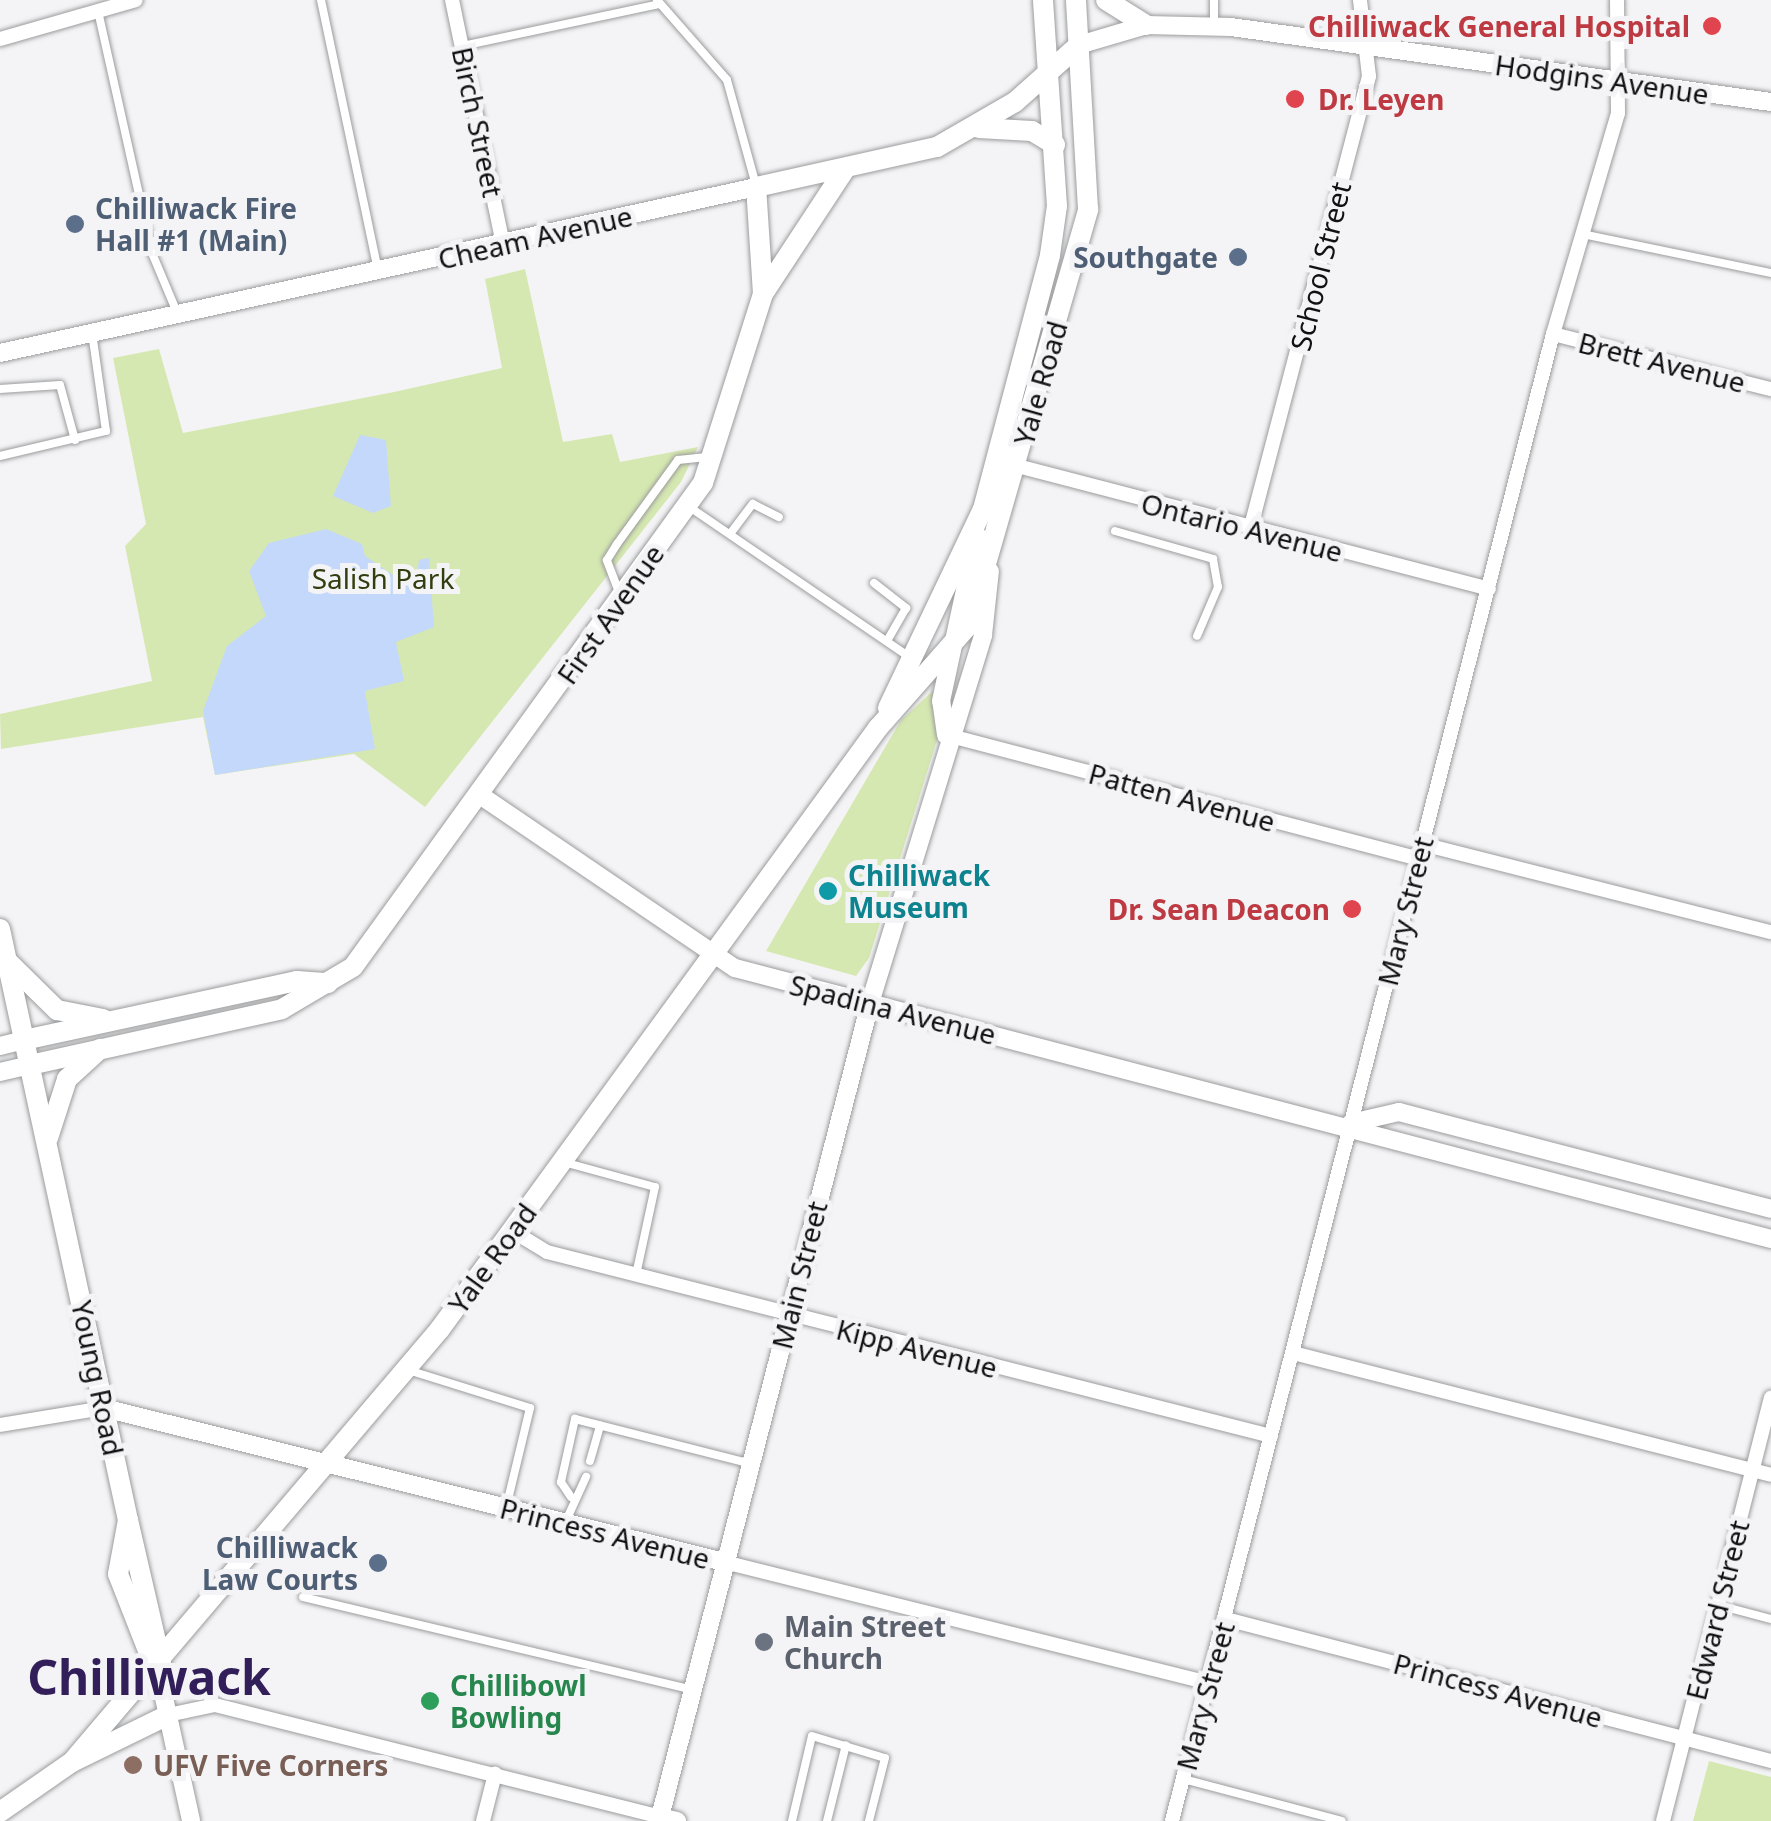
<!DOCTYPE html>
<html>
<head>
<meta charset="utf-8">
<style>
	body { margin:0 }
	#map { position:relative; width:1771px; height:1821px; overflow:hidden; background:#f4f4f6; font-family:"Noto Sans",sans-serif }
	div>[style] { position:absolute }
	.green>* { inset:0; background:#d6e8b1 }
	.water>* { inset:0; background:#c3d8fa }
	.roads { filter:drop-shadow(0 0 2px #9b9c9d) drop-shadow(0 0 2px #9b9c9d) }
	.service>* { height:8px; margin:-4px; padding:0 4px; transform-origin:4px; border-radius:4px; background:#fff }
	.minor>* { height:14px; margin:-7px; padding:0 7px; transform-origin:7px; border-radius:7px; background:#fff }
	.tertiary>* { height:18px; margin:-9px; padding:0 9px; transform-origin:9px; border-radius:9px; background:#fff }
	.secondary>* { height:20px; margin:-10px; padding:0 10px; transform-origin:10px; border-radius:10px; background:#fff }
	.dots>* { width:28px; height:28px; translate:-50% -50%; box-sizing:border-box; border:5px solid #f4f4f6; border-radius:50% }
	span { translate:-50% -50%; white-space:nowrap; text-align:center; line-height:1.15; -webkit-text-stroke:10px #f4f4f6; paint-order:stroke }
	.health-label { font-size:28px; color:#be3a42; font-weight:700 }
	.right { translate:-100% -50%; text-align:right }
	.left { translate:0 -50%; text-align:left }
	.street-label { font-size:28px; color:#111112 }
	.service-label { font-size:28px; color:#4e5e75; font-weight:700 }
	.park-label { font-size:28px; color:#323e10 }
	.culture-label { font-size:28px; color:#0d838f; font-weight:700 }
	.worship-label { font-size:28px; color:#5b616d; font-weight:700 }
	.leisure-label { font-size:28px; color:#27864d; font-weight:700 }
	.education-label { font-size:28px; color:#785e54; font-weight:700 }
	.town-label { font-size:48px; color:#321f59; font-weight:700 }
</style>
</head>
<body>
<div id="map">
	<div class="green">
		<div style="clip-path:polygon(525px 269px,563px 442px,612px 434px,620px 462px,698px 447px,681px 482px,425px 807px,354px 754px,215px 775px,203px 717px,1px 749px,0 714px,152px 681px,125px 546px,146px 524px,113px 358px,159px 349px,183px 433px,394px 392px,502px 368px,485px 279px)"></div>
		<div style="clip-path:polygon(936px 688px,938px 737px,869px 958px,856px 976px,766px 951px,901px 720px)"></div>
		<div style="clip-path:polygon(1709px 1761px,1771px 1777px,1771px 1821px,1693px 1821px)"></div>
	</div>
	<div class="water">
		<div style="clip-path:polygon(360px 435px,386px 440px,391px 506px,373px 513px,333px 496px)"></div>
		<div style="clip-path:polygon(326px 529px,362px 544px,365px 556px,396px 577px,417px 575px,419px 560px,429px 558px,434px 627px,396px 642px,404px 681px,365px 691px,375px 749px,215px 775px,203px 711px,227px 646px,266px 616px,249px 571px,269px 543px)"></div>
	</div>
	<div class="roads">
		<div class="service">
			<div style="left:321px;top:0;width:276px;rotate:78.1deg"></div>
			<div style="left:657px;top:0;width:106px;rotate:48.8deg"></div>
			<div style="left:727px;top:80px;width:109px;rotate:74.6deg"></div>
			<div style="left:98px;top:11px;width:248px;rotate:77.4deg"></div>
			<div style="left:152px;top:253px;width:67px;rotate:67.2deg"></div>
			<div style="left:1214px;top:25px;width:25px;rotate:-90deg"></div>
			<div style="left:462px;top:46px;width:201px;rotate:-12deg"></div>
			<div style="left:1582px;top:234px;width:193px;rotate:11.7deg"></div>
			<div style="left:0;top:389px;width:60px;rotate:-3.8deg"></div>
			<div style="left:60px;top:385px;width:57px;rotate:74.7deg"></div>
			<div style="left:0;top:456px;width:109px;rotate:-13.3deg"></div>
			<div style="left:106px;top:431px;width:99px;rotate:-98.1deg"></div>
			<div style="left:688px;top:506px;width:266px;rotate:34.3deg"></div>
			<div style="left:1115px;top:531px;width:102px;rotate:15.9deg"></div>
			<div style="left:1213px;top:559px;width:28px;rotate:80deg"></div>
			<div style="left:1218px;top:587px;width:53px;rotate:113.2deg"></div>
			<div style="left:730px;top:534px;width:38px;rotate:-53deg"></div>
			<div style="left:753px;top:504px;width:29px;rotate:27deg"></div>
			<div style="left:874px;top:583px;width:41px;rotate:38deg"></div>
			<div style="left:906px;top:608px;width:38px;rotate:120deg"></div>
			<div style="left:619px;top:592px;width:34px;rotate:-111deg"></div>
			<div style="left:607px;top:560px;width:19px;rotate:-58deg"></div>
			<div style="left:617px;top:544px;width:104px;rotate:-54deg"></div>
			<div style="left:678px;top:460px;width:29px;rotate:-6deg"></div>
			<div style="left:567px;top:1163px;width:91px;rotate:15.3deg"></div>
			<div style="left:655px;top:1187px;width:90px;rotate:102.2deg"></div>
			<div style="left:408px;top:1370px;width:128px;rotate:17.3deg"></div>
			<div style="left:530px;top:1408px;width:103px;rotate:103.5deg"></div>
			<div style="left:590px;top:1461px;width:37px;rotate:-74deg"></div>
			<div style="left:571px;top:1497px;width:18px;rotate:-124deg"></div>
			<div style="left:561px;top:1482px;width:65px;rotate:-77.5deg"></div>
			<div style="left:575px;top:1419px;width:183px;rotate:14.3deg"></div>
			<div style="left:565px;top:1523px;width:51px;rotate:-65.5deg"></div>
			<div style="left:303px;top:1597px;width:400px;rotate:13.4deg"></div>
			<div style="left:1718px;top:1605px;width:55px;rotate:14.8deg"></div>
			<div style="left:1183px;top:1779px;width:164px;rotate:14.8deg"></div>
			<div style="left:792px;top:1821px;width:87px;rotate:-76.8deg"></div>
			<div style="left:812px;top:1736px;width:76px;rotate:16.8deg"></div>
			<div style="left:885px;top:1758px;width:65px;rotate:104.3deg"></div>
			<div style="left:827px;top:1821px;width:78px;rotate:-76deg"></div>
		</div>
		<div class="minor">
			<div style="left:452px;top:0;width:250px;rotate:78.2deg"></div>
			<div style="left:0;top:39px;width:141px;rotate:-16deg"></div>
			<div style="left:1553px;top:334px;width:225px;rotate:14.2deg"></div>
			<div style="left:1006px;top:463px;width:499px;rotate:14.6deg"></div>
			<div style="left:1250px;top:530px;width:469px;rotate:-75.3deg"></div>
			<div style="left:1369px;top:76px;width:77px;rotate:-96.8deg"></div>
			<div style="left:947px;top:735px;width:488px;rotate:14.7deg"></div>
			<div style="left:1422px;top:844px;width:360px;rotate:14.2deg"></div>
			<div style="left:511px;top:1230px;width:42px;rotate:31.4deg"></div>
			<div style="left:547px;top:1252px;width:747px;rotate:14.26deg"></div>
			<div style="left:1293px;top:1353px;width:493px;rotate:14.3deg"></div>
			<div style="left:0;top:1425px;width:105px;rotate:-9.3deg"></div>
			<div style="left:728px;top:1563px;width:495px;rotate:14deg"></div>
			<div style="left:1226px;top:1619px;width:563px;rotate:14.6deg"></div>
			<div style="left:168px;top:1715px;width:48px;rotate:-12deg"></div>
			<div style="left:215px;top:1705px;width:459px;rotate:14.1deg"></div>
			<div style="left:483px;top:1821px;width:49px;rotate:-75.7deg"></div>
			<div style="left:1172px;top:1821px;width:1535px;rotate:-75.63deg"></div>
			<div style="left:1553px;top:334px;width:230px;rotate:-73.6deg"></div>
			<div style="left:1618px;top:113px;width:113px;rotate:-90.5deg"></div>
			<div style="left:1663px;top:1821px;width:437px;rotate:-75.7deg"></div>
		</div>
		<div class="tertiary">
			<div style="left:1079px;top:45px;width:70px;rotate:-16.6deg"></div>
			<div style="left:1146px;top:25px;width:85px;rotate:1.3deg"></div>
			<div style="left:1231px;top:27px;width:545px;rotate:7.91deg"></div>
			<div style="left:0;top:353px;width:774px;rotate:-12.38deg"></div>
			<div style="left:946px;top:735px;width:34px;rotate:-98deg"></div>
			<div style="left:941px;top:701px;width:170px;rotate:-77.8deg"></div>
			<div style="left:480px;top:795px;width:308px;rotate:34.2deg"></div>
			<div style="left:735px;top:968px;width:1071px;rotate:14.66deg"></div>
			<div style="left:0;top:1046px;width:25px;rotate:-14deg"></div>
			<div style="left:0;top:1072px;width:31px;rotate:-13deg"></div>
			<div style="left:1351px;top:1123px;width:49px;rotate:-12.9deg"></div>
			<div style="left:1399px;top:1112px;width:384px;rotate:14.6deg"></div>
			<div style="left:104px;top:1408px;width:643px;rotate:13.95deg"></div>
			<div style="left:161px;top:1684px;width:140px;rotate:77.6deg"></div>
			<div style="left:677px;top:1821px;width:17px;rotate:-167deg"></div>
			<div style="left:660px;top:1817px;width:841px;rotate:-75.53deg"></div>
			<div style="left:870px;top:1003px;width:385px;rotate:-72.9deg"></div>
			<div style="left:983px;top:635px;width:64px;rotate:-83.8deg"></div>
		</div>
		<div class="secondary">
			<div style="left:1106px;top:0;width:47px;rotate:32deg"></div>
			<div style="left:979px;top:128px;width:53px;rotate:3.2deg"></div>
			<div style="left:1032px;top:131px;width:27px;rotate:31deg"></div>
			<div style="left:763px;top:294px;width:149px;rotate:-56.7deg"></div>
			<div style="left:888px;top:708px;width:221px;rotate:-64.5deg"></div>
			<div style="left:983px;top:509px;width:263px;rotate:-75.2deg"></div>
			<div style="left:1050px;top:255px;width:49px;rotate:-81.9deg"></div>
			<div style="left:1057px;top:206px;width:206px;rotate:-93.9deg"></div>
			<div style="left:0;top:929px;width:605px;rotate:77.78deg"></div>
			<div style="left:128px;top:1520px;width:55px;rotate:100.5deg"></div>
			<div style="left:118px;top:1574px;width:118px;rotate:68.6deg"></div>
			<div style="left:8px;top:962px;width:69px;rotate:44.4deg"></div>
			<div style="left:57px;top:1010px;width:47px;rotate:11.1deg"></div>
			<div style="left:24px;top:1040px;width:279px;rotate:-12.2deg"></div>
			<div style="left:297px;top:981px;width:31px;rotate:4deg"></div>
			<div style="left:30px;top:1065px;width:258px;rotate:-12.5deg"></div>
			<div style="left:282px;top:1009px;width:82px;rotate:-30.6deg"></div>
			<div style="left:353px;top:967px;width:597px;rotate:-54.13deg"></div>
			<div style="left:703px;top:483px;width:198px;rotate:-72.4deg"></div>
			<div style="left:763px;top:294px;width:107px;rotate:-93.7deg"></div>
			<div style="left:756px;top:187px;width:185px;rotate:-12.5deg"></div>
			<div style="left:937px;top:147px;width:90px;rotate:-30deg"></div>
			<div style="left:1015px;top:102px;width:86px;rotate:-41.7deg"></div>
			<div style="left:48px;top:1138px;width:62px;rotate:-72.1deg"></div>
			<div style="left:67px;top:1079px;width:45px;rotate:-42.3deg"></div>
			<div style="left:128px;top:1520px;width:147px;rotate:77deg"></div>
			<div style="left:72px;top:1762px;width:568px;rotate:-49.64deg"></div>
			<div style="left:440px;top:1329px;width:744px;rotate:-53.92deg"></div>
			<div style="left:878px;top:728px;width:136px;rotate:-48.6deg"></div>
			<div style="left:968px;top:626px;width:434px;rotate:-73.9deg"></div>
			<div style="left:1088px;top:209px;width:209px;rotate:-93.3deg"></div>
			<div style="left:0;top:1812px;width:88px;rotate:-34.8deg"></div>
			<div style="left:72px;top:1762px;width:107px;rotate:-26.1deg"></div>
		</div>
	</div>
	<div class="dots">
		<div style="left:1712px;top:26px;background:#e0444e"></div>
		<div style="left:1295px;top:99px;background:#e0444e"></div>
		<div style="left:75px;top:224px;background:#5c6f8a"></div>
		<div style="left:1238px;top:257px;background:#5c6f8a"></div>
		<div style="left:828px;top:891px;background:#0f9aa8"></div>
		<div style="left:1352px;top:909px;background:#e0444e"></div>
		<div style="left:378px;top:1563px;background:#5c6f8a"></div>
		<div style="left:764px;top:1642px;background:#6b7280"></div>
		<div style="left:430px;top:1701px;background:#2e9e5b"></div>
		<div style="left:133px;top:1765px;background:#8d6e63"></div>
	</div>
	<div class="health-label">
		<span class="right" style="left:1690px;top:26px">Chilliwack General Hospital</span>
		<span class="left" style="left:1318px;top:99px">Dr. Leyen</span>
		<span class="right" style="left:1330px;top:909px">Dr. Sean Deacon</span>
	</div>
	<div class="street-label">
		<span style="left:1602px;top:79px;rotate:8deg">Hodgins Avenue</span>
		<span style="left:478px;top:122px;rotate:78deg">Birch Street</span>
		<span style="left:535px;top:237px;rotate:-13deg">Cheam Avenue</span>
		<span style="left:1320px;top:266px;rotate:-76deg">School Street</span>
		<span style="left:1662px;top:362px;rotate:14deg">Brett Avenue</span>
		<span style="left:1040px;top:383px;rotate:-74deg">Yale Road</span>
		<span style="left:1242px;top:527px;rotate:14deg">Ontario Avenue</span>
		<span style="left:610px;top:614px;rotate:-55deg">First Avenue</span>
		<span style="left:1182px;top:797px;rotate:15deg">Patten Avenue</span>
		<span style="left:1405px;top:911px;rotate:-76deg">Mary Street</span>
		<span style="left:893px;top:1009px;rotate:14deg">Spadina Avenue</span>
		<span style="left:492px;top:1258px;rotate:-54deg">Yale Road</span>
		<span style="left:799px;top:1275px;rotate:-76deg">Main Street</span>
		<span style="left:917px;top:1348px;rotate:14deg">Kipp Avenue</span>
		<span style="left:98px;top:1378px;rotate:78deg">Young Road</span>
		<span style="left:605px;top:1533px;rotate:14deg">Princess Avenue</span>
		<span style="left:1717px;top:1610px;rotate:-76deg">Edward Street</span>
		<span style="left:1498px;top:1690px;rotate:15deg">Princess Avenue</span>
		<span style="left:1205px;top:1696px;rotate:-75deg">Mary Street</span>
	</div>
	<div class="service-label">
		<span class="left" style="left:95px;top:224px">Chilliwack Fire<br>Hall #1 (Main)</span>
		<span class="right" style="left:1218px;top:257px">Southgate</span>
		<span class="right" style="left:358px;top:1563px">Chilliwack<br>Law Courts</span>
	</div>
	<div class="park-label">
		<span style="left:383px;top:578px">Salish Park</span>
	</div>
	<div class="culture-label">
		<span class="left" style="left:848px;top:891px">Chilliwack<br>Museum</span>
	</div>
	<div class="worship-label">
		<span class="left" style="left:784px;top:1642px">Main Street<br>Church</span>
	</div>
	<div class="leisure-label">
		<span class="left" style="left:450px;top:1701px">Chillibowl<br>Bowling</span>
	</div>
	<div class="education-label">
		<span class="left" style="left:153px;top:1765px">UFV Five Corners</span>
	</div>
	<div class="town-label">
		<span style="left:149px;top:1677px">Chilliwack</span>
	</div>
</div>
</body>
</html>
